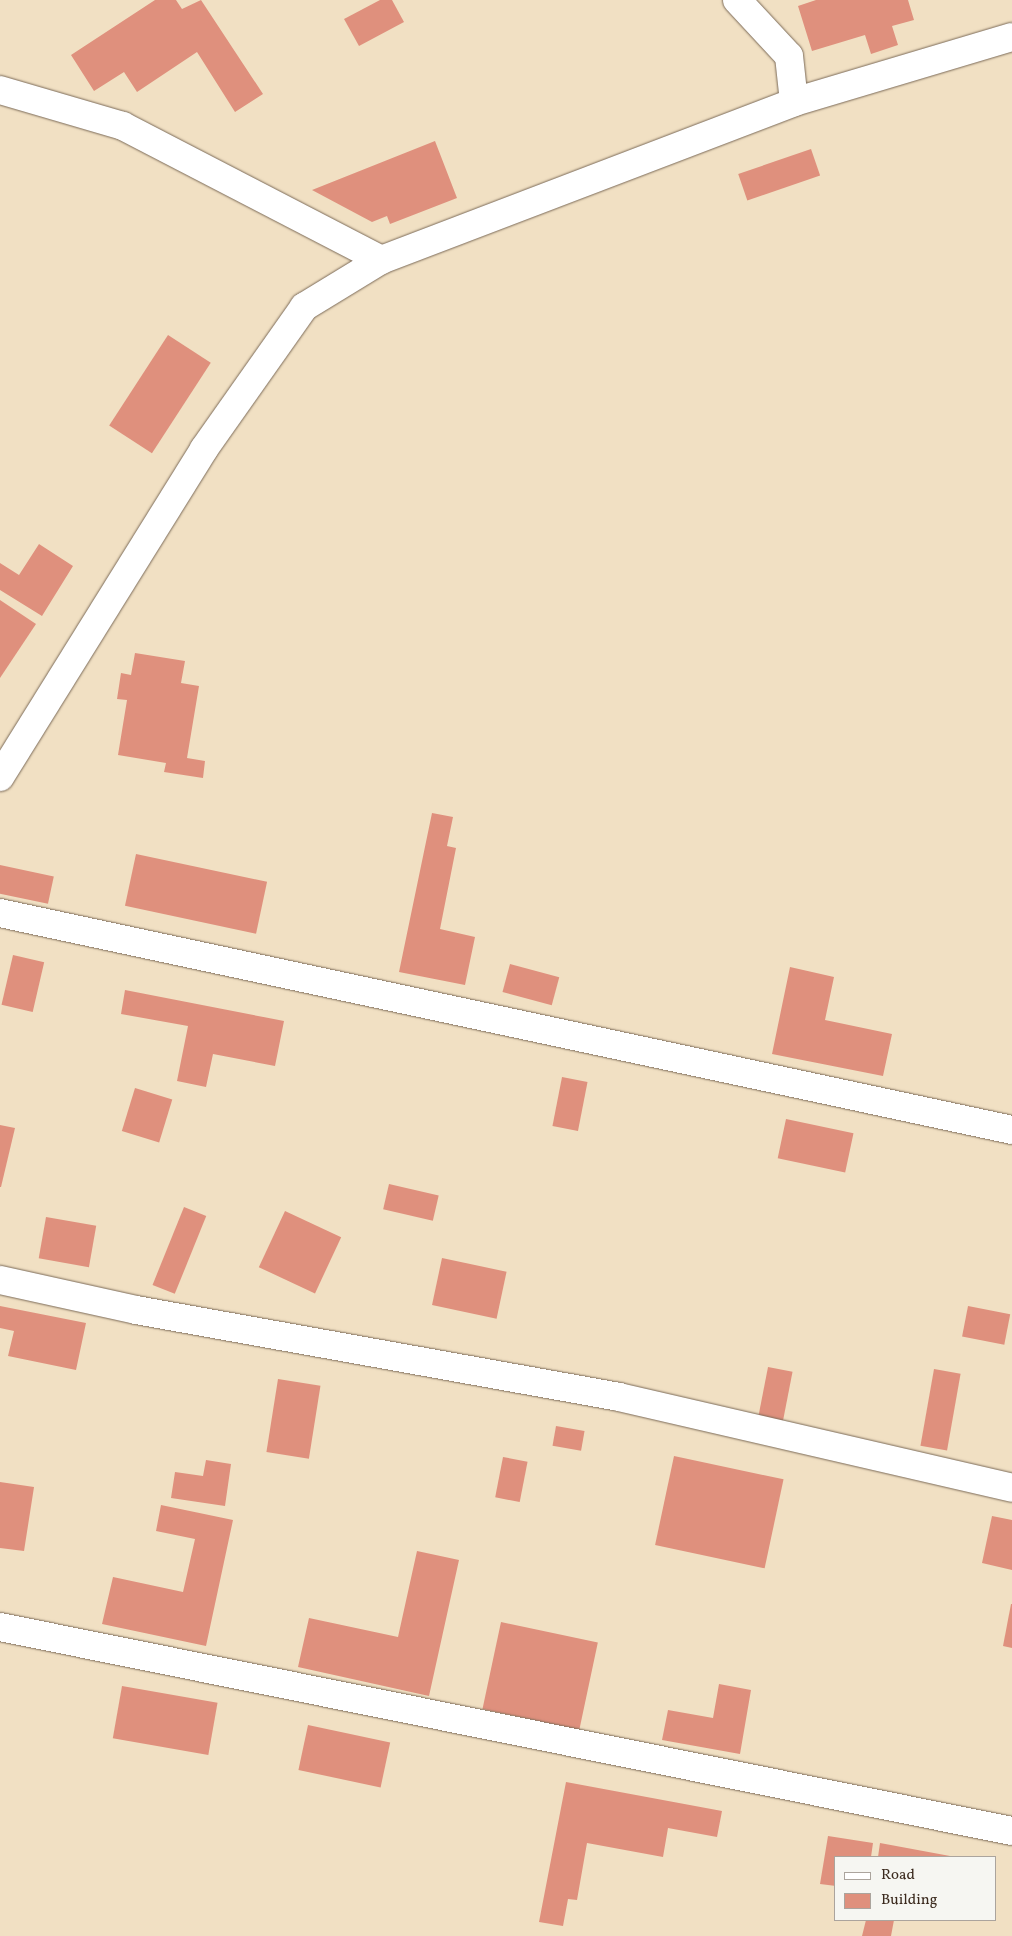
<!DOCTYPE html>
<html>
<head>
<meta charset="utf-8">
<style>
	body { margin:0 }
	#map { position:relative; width:1012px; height:1936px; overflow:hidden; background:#f1e0c3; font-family:Vollkorn,serif }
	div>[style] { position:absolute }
	.building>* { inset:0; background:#df907d; transform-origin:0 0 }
	.roads { filter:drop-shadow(0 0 1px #7b6a58) drop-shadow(0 0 1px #7b6a58) }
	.street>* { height:28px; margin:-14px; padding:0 14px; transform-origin:14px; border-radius:14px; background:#fff }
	span { translate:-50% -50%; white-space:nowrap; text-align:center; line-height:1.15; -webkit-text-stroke:5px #f6f6f2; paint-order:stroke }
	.legend { position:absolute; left:834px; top:1856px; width:162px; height:65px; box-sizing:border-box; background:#f6f6f2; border:1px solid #aba49d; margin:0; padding:6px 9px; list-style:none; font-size:15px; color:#3b2a1e }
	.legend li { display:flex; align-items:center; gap:10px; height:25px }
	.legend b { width:25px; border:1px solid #aba49d }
</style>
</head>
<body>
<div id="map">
	<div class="building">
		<div style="clip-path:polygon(155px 0,176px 0,182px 9px,201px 0,263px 94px,235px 112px,197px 52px,137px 92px,124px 72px,94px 91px,71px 55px)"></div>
		<div style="clip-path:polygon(380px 0,392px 0,404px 22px,359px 46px,344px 19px)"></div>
		<div style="clip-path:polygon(816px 0,908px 0,914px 20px,892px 26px,898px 45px,871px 54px,865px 35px,812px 51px,798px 6px)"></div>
		<div style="clip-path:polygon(435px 141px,457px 198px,390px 224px,387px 216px,372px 222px,312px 190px)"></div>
		<div style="left:811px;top:149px;width:28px;height:77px;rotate:71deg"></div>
		<div style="left:168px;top:335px;width:51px;height:108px;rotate:33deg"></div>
		<div style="clip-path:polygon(39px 544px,73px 566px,42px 616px,0 590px,0 563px,19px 575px)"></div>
		<div style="clip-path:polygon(0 600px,36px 624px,0 678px)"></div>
		<div style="clip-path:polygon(135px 653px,185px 661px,181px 683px,199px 686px,187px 758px,205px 761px,203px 778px,164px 772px,166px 763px,118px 755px,127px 700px,117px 699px,121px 673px,131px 675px)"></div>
		<div style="clip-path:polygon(432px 813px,453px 817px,447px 846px,456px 848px,440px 929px,475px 937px,465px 985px,399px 972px)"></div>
		<div style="left:136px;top:854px;width:134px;height:53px;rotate:12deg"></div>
		<div style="left:0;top:865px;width:55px;height:28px;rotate:12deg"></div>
		<div style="left:13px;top:955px;width:32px;height:51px;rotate:13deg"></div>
		<div style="left:510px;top:964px;width:51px;height:29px;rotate:15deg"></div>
		<div style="clip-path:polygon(790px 967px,834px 977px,825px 1020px,892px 1034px,883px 1076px,772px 1054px)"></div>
		<div style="clip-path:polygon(125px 990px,284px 1021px,275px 1066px,213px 1054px,206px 1087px,177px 1081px,188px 1026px,121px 1014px)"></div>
		<div style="left:562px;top:1077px;width:26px;height:50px;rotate:11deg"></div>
		<div style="left:135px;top:1088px;width:39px;height:45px;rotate:17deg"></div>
		<div style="left:786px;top:1119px;width:69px;height:40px;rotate:12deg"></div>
		<div style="clip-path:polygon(0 1125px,15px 1128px,1px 1187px,0 1187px)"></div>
		<div style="left:389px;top:1184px;width:51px;height:26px;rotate:13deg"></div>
		<div style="left:184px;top:1207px;width:24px;height:84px;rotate:22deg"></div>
		<div style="left:285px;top:1211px;width:62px;height:62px;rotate:25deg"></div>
		<div style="left:46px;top:1217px;width:51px;height:42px;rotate:10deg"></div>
		<div style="left:442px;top:1258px;width:66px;height:48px;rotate:12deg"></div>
		<div style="clip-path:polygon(0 1306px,86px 1323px,76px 1370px,8px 1356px,14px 1331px,0 1328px)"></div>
		<div style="left:968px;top:1306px;width:43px;height:31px;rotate:11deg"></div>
		<div style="left:768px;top:1367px;width:25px;height:51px;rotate:11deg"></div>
		<div style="left:934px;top:1369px;width:27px;height:78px;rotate:10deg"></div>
		<div style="left:278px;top:1379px;width:43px;height:74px;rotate:9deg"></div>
		<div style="left:556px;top:1426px;width:29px;height:20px;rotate:10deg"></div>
		<div style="left:674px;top:1456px;width:112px;height:91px;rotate:12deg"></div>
		<div style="left:503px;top:1457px;width:25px;height:41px;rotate:11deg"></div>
		<div style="clip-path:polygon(206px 1460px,231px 1464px,225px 1506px,171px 1498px,175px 1472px,203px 1476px)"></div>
		<div style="clip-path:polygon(0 1482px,34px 1487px,24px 1551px,0 1548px)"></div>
		<div style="clip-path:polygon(161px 1505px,233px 1520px,206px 1646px,102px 1624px,113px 1577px,183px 1592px,195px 1539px,156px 1531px)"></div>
		<div style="clip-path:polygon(992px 1516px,1012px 1520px,1012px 1570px,982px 1563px)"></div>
		<div style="clip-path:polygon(417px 1551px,459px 1560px,429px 1696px,298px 1667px,309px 1618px,398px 1637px)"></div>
		<div style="clip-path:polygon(1011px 1604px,1012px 1604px,1012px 1648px,1003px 1646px)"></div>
		<div style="left:501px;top:1622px;width:99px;height:89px;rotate:12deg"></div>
		<div style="clip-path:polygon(719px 1684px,751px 1690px,740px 1754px,662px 1740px,668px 1710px,713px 1718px)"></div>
		<div style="left:122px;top:1686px;width:97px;height:53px;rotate:10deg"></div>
		<div style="left:308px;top:1725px;width:84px;height:46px;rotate:12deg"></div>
		<div style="clip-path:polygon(566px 1782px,722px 1811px,717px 1837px,668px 1828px,663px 1857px,587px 1843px,577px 1900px,568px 1899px,563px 1926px,539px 1922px)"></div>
		<div style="clip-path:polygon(828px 1836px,873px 1843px,871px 1857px,836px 1857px,836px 1886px,820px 1884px)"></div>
		<div style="clip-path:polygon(880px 1843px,950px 1856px,950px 1857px,878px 1857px)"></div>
		<div style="clip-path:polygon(866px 1920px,894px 1920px,891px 1936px,862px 1936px)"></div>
	</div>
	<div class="roads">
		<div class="street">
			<div style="left:737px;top:0;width:76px;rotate:47.1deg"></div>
			<div style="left:789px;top:56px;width:46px;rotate:83.8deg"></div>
			<div style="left:0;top:90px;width:128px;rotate:16.3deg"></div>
			<div style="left:123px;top:126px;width:291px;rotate:27.4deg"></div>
			<div style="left:0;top:777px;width:386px;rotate:-58.1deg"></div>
			<div style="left:204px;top:449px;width:174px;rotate:-54.8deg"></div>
			<div style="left:304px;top:307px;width:90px;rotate:-31.4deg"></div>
			<div style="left:381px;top:260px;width:442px;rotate:-20.9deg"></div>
			<div style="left:794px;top:102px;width:227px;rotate:-16.6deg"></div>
			<div style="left:0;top:913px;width:1035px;rotate:12.1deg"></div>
			<div style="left:0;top:1280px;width:139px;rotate:12.4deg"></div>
			<div style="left:136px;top:1310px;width:491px;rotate:10.2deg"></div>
			<div style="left:619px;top:1397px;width:403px;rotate:13deg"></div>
			<div style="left:0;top:1627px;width:1032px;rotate:11.4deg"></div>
		</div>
	</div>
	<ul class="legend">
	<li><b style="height:6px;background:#fff"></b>Road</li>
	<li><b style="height:14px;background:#df907d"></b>Building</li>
	</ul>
</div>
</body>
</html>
